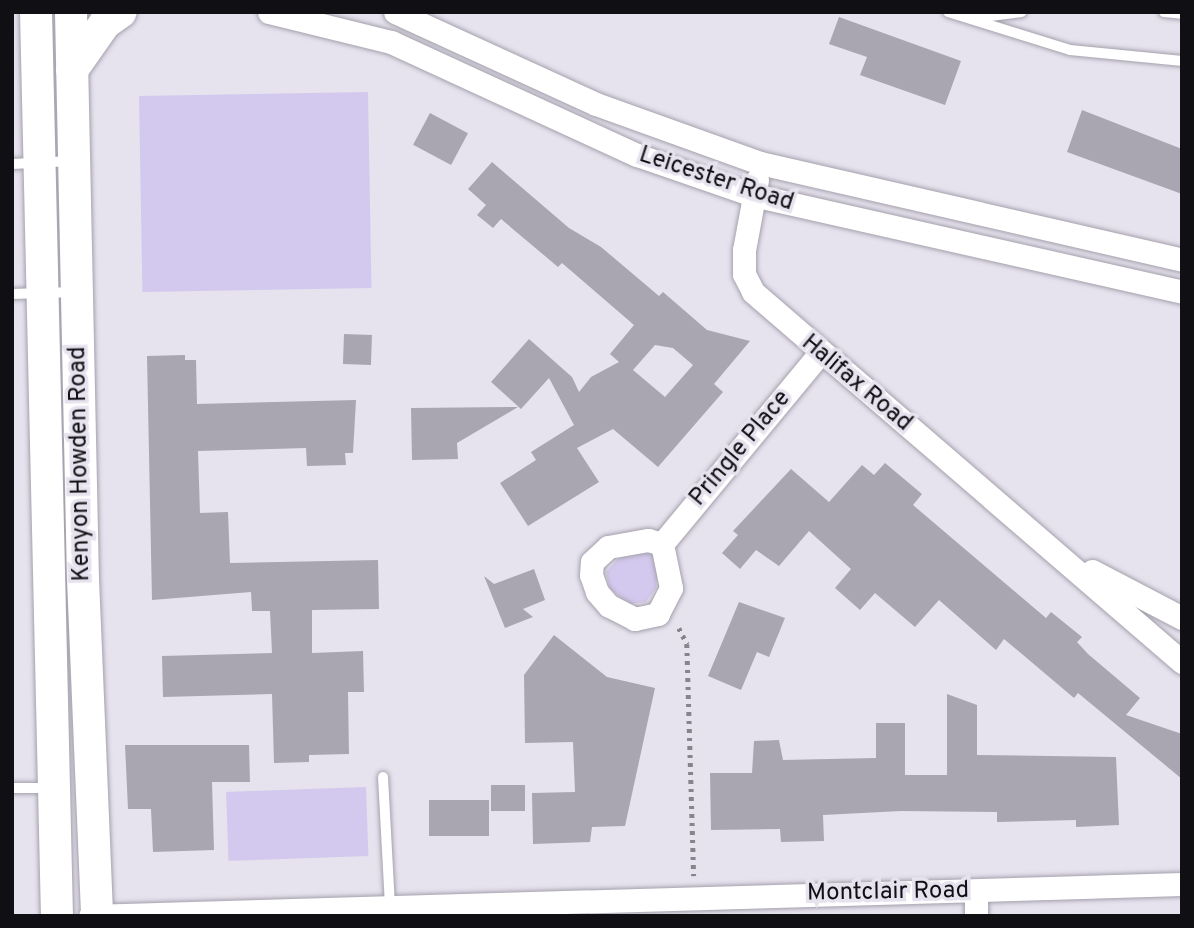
<!DOCTYPE html>
<html>
<head>
<meta charset="utf-8">
<style>
	body { margin:0 }
	#map { position:relative; width:1194px; height:928px; overflow:hidden; background:#e6e2ee; font-family:Overpass,sans-serif }
	div>[style] { position:absolute }
	.green>* { inset:0; background:#d3c8ed; transform-origin:0 0 }
	.building>* { inset:0; background:#a9a6b1; transform-origin:0 0 }
	.path>* { height:4.5px; margin-top:-2.25px; transform-origin:0; background:repeating-linear-gradient(90deg,#87848c 0 3.5px,transparent 0 8.5px) }
	.roads { filter:drop-shadow(0 0 2px #a4a1ac) drop-shadow(0 0 2px #a4a1ac) }
	.lane>* { height:10px; margin:-5px; padding:0 5px; transform-origin:5px; border-radius:5px; background:#fff }
	.street>* { height:23px; margin:-11.5px; padding:0 11.5px; transform-origin:11.5px; border-radius:11.5px; background:#fff }
	.secondary>* { height:32px; margin:-16px; padding:0 16px; transform-origin:16px; border-radius:16px; background:#fff }
	span { translate:-50% -50%; white-space:nowrap; text-align:center; line-height:1.15; -webkit-text-stroke:7px #e6e2ee; paint-order:stroke }
	.street-label { font-size:24px; color:#100f13 }
	.frame { position:absolute; inset:0; border:14px solid #100f13; pointer-events:none }
</style>
</head>
<body>
<div id="map">
	<div class="green">
		<div style="left:368px;top:92px;width:196px;height:229px;rotate:89deg"></div>
		<div style="clip-path:polygon(650px 549px,659px 562px,656px 588px,646px 602px,629px 604px,610px 589px,606px 572px,618px 559px)"></div>
		<div style="left:366px;top:787px;width:69px;height:140px;rotate:88deg"></div>
	</div>
	<div class="building">
		<div style="clip-path:polygon(839px 17px,961px 61px,945px 105px,860px 75px,867px 57px,829px 44px)"></div>
		<div style="clip-path:polygon(1082px 110px,1182px 149px,1182px 194px,1067px 152px)"></div>
		<div style="left:430px;top:113px;width:43px;height:36px;rotate:28deg"></div>
		<div style="clip-path:polygon(evenodd,492px 162px,569px 228px,601px 247px,659px 296px,663px 292px,707px 330px,750px 341px,714px 384px,723px 392px,658px 467px,613px 429px,577px 448px,599px 482px,528px 526px,500px 483px,536px 460px,531px 452px,574px 425px,549px 378px,521px 409px,491px 382px,529px 339px,572px 377px,579px 392px,591px 377px,619px 362px,610px 354px,634px 325px,562px 263px,558px 267px,501px 219px,493px 228px,477px 215px,486px 205px,468px 189px,492px 162px,655px 345px,673px 348px,693px 365px,665px 397px,633px 370px,655px 345px)"></div>
		<div style="left:344px;top:334px;width:28px;height:30px;rotate:2deg"></div>
		<div style="clip-path:polygon(185px 355px,185px 360px,196px 360px,197px 404px,356px 400px,353px 453px,345px 453px,346px 465px,307px 466px,306px 448px,198px 451px,200px 513px,228px 512px,230px 563px,378px 560px,379px 609px,312px 610px,312px 653px,363px 651px,364px 692px,348px 692px,349px 754px,309px 755px,309px 762px,274px 763px,272px 694px,163px 697px,162px 656px,272px 653px,270px 611px,252px 611px,251px 592px,152px 600px,147px 356px)"></div>
		<div style="clip-path:polygon(518px 407px,457px 443px,458px 459px,412px 460px,411px 408px)"></div>
		<div style="clip-path:polygon(885px 463px,922px 494px,913px 505px,1046px 618px,1051px 612px,1082px 637px,1077px 642px,1088px 654px,1140px 698px,1126px 715px,1182px 734px,1182px 779px,1078px 693px,1074px 698px,1004px 639px,996px 650px,939px 600px,915px 627px,875px 593px,860px 610px,835px 588px,851px 569px,809px 531px,779px 566px,756px 550px,740px 569px,722px 553px,738px 535px,733px 531px,791px 469px,829px 502px,862px 465px,874px 475px)"></div>
		<div style="clip-path:polygon(534px 569px,545px 600px,523px 609px,533px 617px,505px 628px,484px 576px,494px 584px)"></div>
		<div style="clip-path:polygon(739px 602px,785px 618px,769px 657px,757px 652px,741px 690px,708px 676px)"></div>
		<div style="clip-path:polygon(554px 635px,607px 677px,655px 688px,625px 826px,592px 827px,590px 842px,533px 844px,532px 793px,575px 792px,573px 742px,525px 743px,524px 675px)"></div>
		<div style="clip-path:polygon(947px 694px,977px 705px,977px 755px,1116px 757px,1119px 825px,1076px 827px,1076px 820px,997px 822px,997px 812px,901px 811px,823px 815px,824px 841px,781px 842px,780px 829px,711px 830px,710px 773px,752px 773px,754px 741px,779px 740px,783px 760px,876px 758px,876px 723px,905px 723px,905px 775px,947px 775px)"></div>
		<div style="clip-path:polygon(125px 745px,249px 745px,250px 782px,212px 782px,214px 850px,153px 852px,151px 809px,128px 809px)"></div>
		<div style="left:491px;top:785px;width:34px;height:26px"></div>
		<div style="left:489px;top:800px;width:36px;height:60px;rotate:90deg"></div>
	</div>
	<div class="path">
		<div style="left:679px;top:628px;width:18px;rotate:63deg"></div>
		<div style="left:687px;top:644px;width:232px;rotate:88.3deg"></div>
	</div>
	<div class="roads">
		<div class="lane">
			<div style="left:948px;top:12px;width:128px;rotate:17.3deg"></div>
			<div style="left:1070px;top:50px;width:113px;rotate:5.6deg"></div>
			<div style="left:1164px;top:12px;width:18px;rotate:6deg"></div>
			<div style="left:975px;top:18px;width:47px;rotate:-7.3deg"></div>
			<div style="left:12px;top:164px;width:60px;rotate:-2.9deg"></div>
			<div style="left:12px;top:294px;width:62px;rotate:-1.8deg"></div>
			<div style="left:383px;top:777px;width:129px;rotate:86.9deg"></div>
			<div style="left:12px;top:788px;width:39px"></div>
		</div>
		<div class="street">
			<div style="left:269px;top:12px;width:126px;rotate:13.8deg"></div>
			<div style="left:391px;top:42px;width:271px;rotate:24.7deg"></div>
			<div style="left:637px;top:155px;width:123px;rotate:19deg"></div>
			<div style="left:753px;top:195px;width:440px;rotate:12.7deg"></div>
			<div style="left:395px;top:12px;width:221px;rotate:24.6deg"></div>
			<div style="left:596px;top:104px;width:174px;rotate:19.8deg"></div>
			<div style="left:760px;top:163px;width:433px;rotate:12.9deg"></div>
			<div style="left:757px;top:180px;width:71px;rotate:100.5deg"></div>
			<div style="left:744px;top:250px;width:24px;rotate:90deg"></div>
			<div style="left:744px;top:274px;width:20px;rotate:63deg"></div>
			<div style="left:753px;top:292px;width:567px;rotate:40.78deg"></div>
			<div style="left:648px;top:540px;width:15px;rotate:16deg"></div>
			<div style="left:662px;top:544px;width:45px;rotate:78.4deg"></div>
			<div style="left:671px;top:588px;width:29px;rotate:117deg"></div>
			<div style="left:658px;top:614px;width:24px;rotate:168deg"></div>
			<div style="left:635px;top:619px;width:29px;rotate:-153deg"></div>
			<div style="left:609px;top:606px;width:18px;rotate:-131deg"></div>
			<div style="left:597px;top:592px;width:18px;rotate:-109deg"></div>
			<div style="left:591px;top:575px;width:13px;rotate:-86deg"></div>
			<div style="left:592px;top:562px;width:22px;rotate:-43deg"></div>
			<div style="left:608px;top:547px;width:41px;rotate:-9.9deg"></div>
			<div style="left:662px;top:544px;width:248px;rotate:-50.4deg"></div>
			<div style="left:1092px;top:571px;width:102px;rotate:27.6deg"></div>
			<div style="left:976px;top:891px;width:25px;rotate:90deg"></div>
			<div style="left:90px;top:916px;width:1092px;rotate:-1.68deg"></div>
		</div>
		<div class="secondary">
			<div style="left:36px;top:12px;width:904px;rotate:88.67deg"></div>
			<div style="left:71px;top:12px;width:567px;rotate:88.79deg"></div>
			<div style="left:83px;top:579px;width:337px;rotate:87.6deg"></div>
			<div style="left:72px;top:70px;width:57px;rotate:-54.9deg"></div>
			<div style="left:105px;top:23px;width:19px;rotate:-35deg"></div>
		</div>
	</div>
	<div class="street-label">
		<span style="left:716px;top:180px;rotate:18deg">Leicester Road</span>
		<span style="left:856px;top:384px;rotate:40deg">Halifax Road</span>
		<span style="left:741px;top:449px;rotate:-50deg">Pringle Place</span>
		<span style="left:81px;top:464px;rotate:-91deg">Kenyon Howden Road</span>
		<span style="left:888px;top:893px;rotate:-1deg">Montclair Road</span>
	</div>
	<div class="frame"></div>
</div>
</body>
</html>
